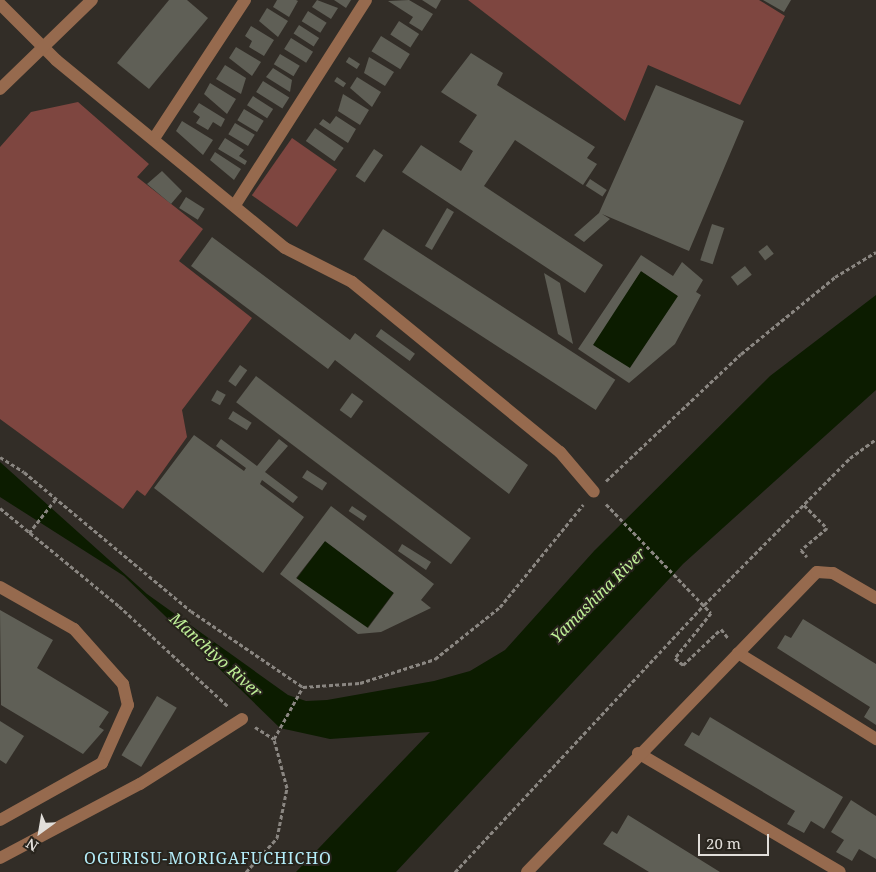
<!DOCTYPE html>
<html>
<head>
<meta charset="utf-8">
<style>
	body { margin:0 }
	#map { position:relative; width:876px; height:872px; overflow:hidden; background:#322d27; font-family:"Noto Serif",serif }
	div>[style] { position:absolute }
	.green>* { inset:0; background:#7e4640; transform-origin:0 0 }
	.water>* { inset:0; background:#0c1c00; transform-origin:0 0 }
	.building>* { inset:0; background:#5f5f56; transform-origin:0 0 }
	.path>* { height:3px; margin-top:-1.5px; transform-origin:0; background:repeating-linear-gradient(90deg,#8a8681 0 4px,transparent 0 6.5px) }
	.minor>* { height:12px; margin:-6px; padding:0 6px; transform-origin:6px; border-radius:6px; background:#966a4e }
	span { translate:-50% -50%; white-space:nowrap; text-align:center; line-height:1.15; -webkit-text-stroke:4px #28241d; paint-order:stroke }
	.water-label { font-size:16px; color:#beef96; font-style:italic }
	.neighbourhood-label { font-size:16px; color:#b4edf9; letter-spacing:1px }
	.north { position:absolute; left:15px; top:807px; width:50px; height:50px; -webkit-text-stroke:4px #28241d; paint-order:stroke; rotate:212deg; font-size:14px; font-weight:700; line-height:20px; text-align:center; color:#e1deda }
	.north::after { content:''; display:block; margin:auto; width:18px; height:22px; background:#e1deda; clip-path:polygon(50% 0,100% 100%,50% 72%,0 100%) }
	.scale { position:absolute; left:698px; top:834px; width:71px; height:22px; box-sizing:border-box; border:2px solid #e1deda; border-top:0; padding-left:6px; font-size:15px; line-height:18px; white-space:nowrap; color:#e1deda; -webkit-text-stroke:4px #28241d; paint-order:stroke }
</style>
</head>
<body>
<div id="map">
	<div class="green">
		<div style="clip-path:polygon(468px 0,759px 0,785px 16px,740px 105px,648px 65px,625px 121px)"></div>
		<div style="clip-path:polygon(78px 102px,149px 164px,137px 177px,203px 229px,179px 261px,252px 318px,182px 410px,187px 437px,145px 496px,137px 490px,123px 509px,0 419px,0 147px,31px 112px)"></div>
		<div style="left:292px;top:138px;width:55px;height:70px;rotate:35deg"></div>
	</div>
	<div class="water">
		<div style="left:641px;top:271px;width:45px;height:88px;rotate:34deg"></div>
		<div style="clip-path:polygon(876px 295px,876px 390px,683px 564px,396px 872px,296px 872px,430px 732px,330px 739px,280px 728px,124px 576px,0 497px,0 462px,147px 594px,288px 695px,306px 701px,327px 700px,434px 681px,470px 671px,505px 650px,594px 551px,770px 376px)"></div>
		<div style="left:325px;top:541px;width:86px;height:47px;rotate:37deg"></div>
	</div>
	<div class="building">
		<div style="clip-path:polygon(169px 0,187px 0,208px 18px,149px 89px,117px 63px)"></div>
		<div style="clip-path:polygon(277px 0,296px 0,298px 1px,289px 17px,273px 7px)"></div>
		<div style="clip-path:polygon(317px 0,338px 8px,331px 19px,312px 7px)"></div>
		<div style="clip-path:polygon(334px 0,351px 0,346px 8px)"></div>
		<div style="clip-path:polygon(409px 0,433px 14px,422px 31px,409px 23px,413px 17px,388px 1px)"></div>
		<div style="clip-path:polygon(422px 0,441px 0,436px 9px)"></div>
		<div style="clip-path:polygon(763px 0,791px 0,784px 12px)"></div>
		<div style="clip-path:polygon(267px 8px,288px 21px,278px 37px,259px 21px)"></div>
		<div style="left:308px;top:11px;width:22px;height:12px;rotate:32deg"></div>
		<div style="left:399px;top:21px;width:24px;height:16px;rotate:33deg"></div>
		<div style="left:299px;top:25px;width:24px;height:10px;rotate:33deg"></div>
		<div style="clip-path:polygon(251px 26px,274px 40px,264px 56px,249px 47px,252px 41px,245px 36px)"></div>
		<div style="left:381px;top:36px;width:34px;height:18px;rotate:32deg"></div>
		<div style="left:291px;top:38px;width:26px;height:13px;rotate:32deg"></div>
		<div style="clip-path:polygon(236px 47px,261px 62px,252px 76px,229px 58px)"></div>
		<div style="clip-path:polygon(471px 53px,503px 73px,497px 85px,595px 147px,587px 158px,597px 164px,583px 185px,515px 140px,484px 186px,603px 265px,585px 293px,402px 172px,421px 145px,461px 171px,473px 151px,459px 142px,477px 115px,441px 92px)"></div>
		<div style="left:280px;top:54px;width:23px;height:12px;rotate:31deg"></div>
		<div style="left:349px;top:57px;width:13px;height:6px;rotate:32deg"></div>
		<div style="clip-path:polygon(369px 57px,394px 72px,385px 86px,364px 73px)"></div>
		<div style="clip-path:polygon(225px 65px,246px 78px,241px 94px,216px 79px)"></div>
		<div style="clip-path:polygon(273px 68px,292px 80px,290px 92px,266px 77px)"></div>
		<div style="left:337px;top:77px;width:11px;height:5px;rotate:34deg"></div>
		<div style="clip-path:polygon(357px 77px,381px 92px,372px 107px,350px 88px)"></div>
		<div style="left:263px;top:81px;width:31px;height:13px;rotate:32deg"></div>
		<div style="clip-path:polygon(210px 83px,236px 99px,227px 114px,204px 94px)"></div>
		<div style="clip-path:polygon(656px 85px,744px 121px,689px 251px,602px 214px,610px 219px,584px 242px,574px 235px,599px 213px)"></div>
		<div style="clip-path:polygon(343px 94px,369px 110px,360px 125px,338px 111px)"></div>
		<div style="left:253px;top:96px;width:24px;height:11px;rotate:33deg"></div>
		<div style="clip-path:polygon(199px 103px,225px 119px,221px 127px,213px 122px,208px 130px,196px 123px,200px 117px,193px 112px)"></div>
		<div style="left:244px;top:109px;width:23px;height:13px;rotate:31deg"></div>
		<div style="clip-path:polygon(336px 116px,356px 129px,348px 143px,319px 124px,323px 119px,330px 124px)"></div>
		<div style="clip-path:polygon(182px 121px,213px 140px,203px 155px,176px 131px)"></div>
		<div style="left:235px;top:123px;width:23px;height:13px;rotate:31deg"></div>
		<div style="left:315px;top:128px;width:35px;height:16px;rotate:35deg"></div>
		<div style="clip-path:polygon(225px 138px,244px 150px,239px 156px,247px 161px,245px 165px,218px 149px)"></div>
		<div style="left:374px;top:149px;width:11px;height:33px;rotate:34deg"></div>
		<div style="clip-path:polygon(215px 152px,241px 169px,234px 180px,210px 160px)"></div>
		<div style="clip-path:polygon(162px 171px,182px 191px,171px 204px,147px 184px)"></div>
		<div style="left:590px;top:179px;width:20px;height:8px;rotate:33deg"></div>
		<div style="left:186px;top:197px;width:22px;height:13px;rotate:32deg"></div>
		<div style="left:447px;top:208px;width:8px;height:44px;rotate:30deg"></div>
		<div style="left:712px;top:224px;width:13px;height:38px;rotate:18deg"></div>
		<div style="left:383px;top:229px;width:277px;height:36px;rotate:33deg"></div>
		<div style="clip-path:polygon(212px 237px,350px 340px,355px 333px,528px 465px,509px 494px,335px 360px,328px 369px,191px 266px)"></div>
		<div style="left:767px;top:245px;width:11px;height:11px;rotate:52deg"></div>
		<div style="clip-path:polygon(evenodd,641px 255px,673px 276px,682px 262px,703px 280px,696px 292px,701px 295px,675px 344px,629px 383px,578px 349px,641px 255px,641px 271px,678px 296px,630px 368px,593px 345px,641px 271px)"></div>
		<div style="left:745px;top:266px;width:11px;height:18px;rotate:52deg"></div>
		<div style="clip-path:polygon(544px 273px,560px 283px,573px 344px,558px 334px)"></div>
		<div style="left:381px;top:329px;width:42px;height:9px;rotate:36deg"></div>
		<div style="left:240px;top:365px;width:9px;height:20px;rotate:36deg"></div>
		<div style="left:256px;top:376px;width:269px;height:33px;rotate:37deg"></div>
		<div style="left:217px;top:390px;width:10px;height:12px;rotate:29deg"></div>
		<div style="left:352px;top:393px;width:14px;height:21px;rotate:36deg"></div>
		<div style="left:233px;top:411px;width:22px;height:9px;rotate:32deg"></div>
		<div style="clip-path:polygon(194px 435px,244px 471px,246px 468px,216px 446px,221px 439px,257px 466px,279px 439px,288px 446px,265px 472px,298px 497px,293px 503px,262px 480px,260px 484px,304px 517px,263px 573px,154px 488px)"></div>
		<div style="left:307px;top:470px;width:24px;height:9px;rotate:33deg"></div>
		<div style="clip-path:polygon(evenodd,331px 506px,434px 584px,421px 600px,431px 608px,381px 632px,358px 634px,280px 574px,331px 506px,325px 541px,394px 593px,368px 628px,296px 578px,325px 541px)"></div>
		<div style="left:352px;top:506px;width:18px;height:6px;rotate:34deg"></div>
		<div style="clip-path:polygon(402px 544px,431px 562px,426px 570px,398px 551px)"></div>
		<div style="clip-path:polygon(0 610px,53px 640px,37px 668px,109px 712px,99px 727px,104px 730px,83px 754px,1px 705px)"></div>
		<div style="clip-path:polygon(803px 619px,876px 664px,876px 725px,864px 717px,870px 707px,777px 648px,785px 635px,791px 638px)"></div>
		<div style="left:157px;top:696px;width:23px;height:69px;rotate:31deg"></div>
		<div style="clip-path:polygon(710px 717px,843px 797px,824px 829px,811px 821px,804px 833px,787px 824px,795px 811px,684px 745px,692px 732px,699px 736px)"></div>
		<div style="clip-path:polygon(0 721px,24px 736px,6px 764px,0 760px)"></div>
		<div style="clip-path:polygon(851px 800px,876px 816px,876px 859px,859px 849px,852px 861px,836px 852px,844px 840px,831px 832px)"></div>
		<div style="clip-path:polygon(628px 815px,720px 872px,649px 872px,603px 844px,612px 831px,617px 834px)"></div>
	</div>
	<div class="path">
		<div style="left:0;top:457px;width:28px;rotate:32deg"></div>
		<div style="left:24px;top:472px;width:217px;rotate:39.8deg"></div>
		<div style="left:191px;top:611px;width:135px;rotate:34.2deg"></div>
		<div style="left:606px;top:481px;width:185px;rotate:-43.3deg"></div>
		<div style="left:741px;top:354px;width:122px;rotate:-39.3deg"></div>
		<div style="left:835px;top:277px;width:48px;rotate:-31.4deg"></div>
		<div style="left:606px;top:504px;width:151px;rotate:46.1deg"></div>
		<div style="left:711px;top:613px;width:58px;rotate:128.7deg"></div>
		<div style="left:675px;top:658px;width:11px;rotate:41deg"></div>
		<div style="left:683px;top:665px;width:52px;rotate:-43.5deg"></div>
		<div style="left:721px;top:629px;width:11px;rotate:52deg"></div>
		<div style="left:804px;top:505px;width:33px;rotate:45deg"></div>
		<div style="left:827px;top:528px;width:34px;rotate:140deg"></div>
		<div style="left:801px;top:550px;width:9px;rotate:49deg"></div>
		<div style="left:0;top:508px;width:154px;rotate:39.5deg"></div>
		<div style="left:119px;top:606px;width:149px;rotate:42.6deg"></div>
		<div style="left:29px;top:533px;width:42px;rotate:-51.8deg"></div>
		<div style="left:255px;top:727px;width:22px;rotate:32deg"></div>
		<div style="left:246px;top:872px;width:46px;rotate:-47.6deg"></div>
		<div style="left:277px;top:838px;width:51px;rotate:-78.7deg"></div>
		<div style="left:287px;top:788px;width:51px;rotate:-104.9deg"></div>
		<div style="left:274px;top:739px;width:60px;rotate:-60.9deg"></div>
		<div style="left:303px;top:687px;width:57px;rotate:-4deg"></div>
		<div style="left:360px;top:683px;width:79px;rotate:-17.7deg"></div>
		<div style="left:435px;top:659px;width:83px;rotate:-38.7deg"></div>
		<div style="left:500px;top:607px;width:132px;rotate:-50.9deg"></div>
		<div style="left:455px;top:872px;width:365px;rotate:-47deg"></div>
		<div style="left:704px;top:605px;width:207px;rotate:-45.2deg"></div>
		<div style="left:850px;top:458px;width:32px;rotate:-36deg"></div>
	</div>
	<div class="minor">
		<div style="left:0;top:4px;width:79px;rotate:45deg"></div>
		<div style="left:56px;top:60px;width:296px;rotate:39.4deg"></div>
		<div style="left:285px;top:248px;width:75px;rotate:26.9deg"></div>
		<div style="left:352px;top:282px;width:269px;rotate:39.3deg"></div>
		<div style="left:560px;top:452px;width:52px;rotate:49.6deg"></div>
		<div style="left:0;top:89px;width:128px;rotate:-44.1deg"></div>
		<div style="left:155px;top:137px;width:164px;rotate:-56.7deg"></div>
		<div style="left:235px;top:205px;width:243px;rotate:-57.4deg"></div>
		<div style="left:0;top:587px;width:85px;rotate:29.6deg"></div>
		<div style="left:74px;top:629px;width:74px;rotate:48.3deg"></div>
		<div style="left:123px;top:684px;width:22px;rotate:77deg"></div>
		<div style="left:128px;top:705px;width:64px;rotate:114.1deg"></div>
		<div style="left:102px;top:763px;width:117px;rotate:150.8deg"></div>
		<div style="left:738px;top:653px;width:163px;rotate:31.9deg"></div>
		<div style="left:638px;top:753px;width:234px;rotate:30.5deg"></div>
		<div style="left:0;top:858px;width:158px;rotate:-27.9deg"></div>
		<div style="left:140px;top:784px;width:121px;rotate:-32.5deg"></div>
		<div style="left:527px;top:872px;width:417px;rotate:-46deg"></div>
		<div style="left:817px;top:572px;width:16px;rotate:4deg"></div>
		<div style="left:833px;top:573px;width:50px;rotate:30.2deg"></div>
	</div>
	<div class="water-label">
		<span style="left:598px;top:595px;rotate:-45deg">Yamashina River</span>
		<span style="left:216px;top:655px;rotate:42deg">Manchiyo River</span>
	</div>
	<div class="neighbourhood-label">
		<span style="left:208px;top:858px">OGURISU-MORIGAFUCHICHO</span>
	</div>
	<div class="north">N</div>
	<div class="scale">20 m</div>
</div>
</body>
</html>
